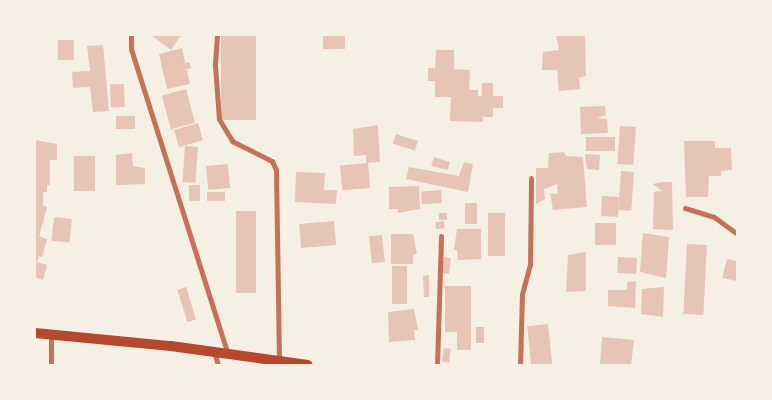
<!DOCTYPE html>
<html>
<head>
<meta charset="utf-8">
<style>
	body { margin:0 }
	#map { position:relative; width:772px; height:400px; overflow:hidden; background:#f6efe4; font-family:"Asap Condensed",sans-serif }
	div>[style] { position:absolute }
	.building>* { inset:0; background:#e6c5b7; transform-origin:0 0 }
	.minor>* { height:5px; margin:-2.5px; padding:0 2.5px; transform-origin:2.5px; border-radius:2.5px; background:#c5725c }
	.secondary>* { height:10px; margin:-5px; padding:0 5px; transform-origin:5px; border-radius:5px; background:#b5482f }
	span { translate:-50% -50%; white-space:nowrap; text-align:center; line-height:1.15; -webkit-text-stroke:4.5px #f6efe4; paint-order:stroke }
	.frame { position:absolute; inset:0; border:36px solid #f6efe4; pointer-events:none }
</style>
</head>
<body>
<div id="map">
	<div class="building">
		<div style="clip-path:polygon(151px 35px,181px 35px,171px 50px)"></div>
		<div style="left:221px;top:35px;width:35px;height:85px"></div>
		<div style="left:323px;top:35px;width:22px;height:14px"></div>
		<div style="clip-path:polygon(556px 35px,585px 35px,586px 76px,579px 78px,580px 89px,559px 91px,557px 70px,542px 70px,543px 52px,559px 50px)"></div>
		<div style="left:58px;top:40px;width:16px;height:20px"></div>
		<div style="clip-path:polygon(103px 45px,109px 111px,93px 112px,90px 87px,73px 88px,72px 72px,90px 71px,87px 46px)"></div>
		<div style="clip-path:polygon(182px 48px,185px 62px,182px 64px,189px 62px,191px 68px,184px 70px,187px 70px,190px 84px,167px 89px,159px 54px)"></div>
		<div style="clip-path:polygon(436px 50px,454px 50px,454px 69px,470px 70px,469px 90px,478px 90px,478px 96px,482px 96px,482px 83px,493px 83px,493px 96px,503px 96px,503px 108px,493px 108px,493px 117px,483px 117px,483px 122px,450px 121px,451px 97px,435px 97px,435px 81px,428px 81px,428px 68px,435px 68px)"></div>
		<div style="left:124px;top:84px;width:23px;height:14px;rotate:88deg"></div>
		<div style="left:186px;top:89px;width:35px;height:25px;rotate:75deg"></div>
		<div style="clip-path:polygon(605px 106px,606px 115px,597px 118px,607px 119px,608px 133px,581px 134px,580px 107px)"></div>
		<div style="left:116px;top:116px;width:19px;height:13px"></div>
		<div style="left:198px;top:123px;width:18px;height:25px;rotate:74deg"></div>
		<div style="clip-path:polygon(378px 125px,380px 162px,366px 163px,366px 155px,354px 156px,353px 129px)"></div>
		<div style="left:620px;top:126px;width:16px;height:38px;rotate:4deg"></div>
		<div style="left:396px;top:134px;width:23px;height:10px;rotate:18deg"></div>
		<div style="left:615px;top:137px;width:14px;height:29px;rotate:90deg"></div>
		<div style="clip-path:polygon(35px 140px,57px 144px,57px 160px,50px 160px,50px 185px,47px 185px,47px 192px,43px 192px,43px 205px,47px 207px,39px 236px,47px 239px,42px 257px,39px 256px,37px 262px,47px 265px,43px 280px,35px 277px)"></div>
		<div style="clip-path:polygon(684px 141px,715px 141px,715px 148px,731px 148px,732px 170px,721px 171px,721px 176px,709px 176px,708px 197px,686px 197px)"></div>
		<div style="left:185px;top:146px;width:13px;height:36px;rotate:4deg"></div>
		<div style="clip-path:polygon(564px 152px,566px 156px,583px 157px,587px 207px,553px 210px,550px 193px,558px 194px,557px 184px,544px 189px,545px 199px,536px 204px,536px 168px,548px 168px,549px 153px)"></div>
		<div style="clip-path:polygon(132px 153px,133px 166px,145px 168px,145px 184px,116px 185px,116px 155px)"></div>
		<div style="clip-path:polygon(585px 154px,600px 155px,599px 170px,587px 169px)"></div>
		<div style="left:74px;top:156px;width:21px;height:35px"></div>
		<div style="clip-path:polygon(434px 157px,450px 162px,448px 170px,431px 166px)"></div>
		<div style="clip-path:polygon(464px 162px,473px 164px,468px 192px,406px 179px,409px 167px,459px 176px)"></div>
		<div style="left:368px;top:163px;width:25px;height:28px;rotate:85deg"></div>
		<div style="left:228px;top:164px;width:24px;height:22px;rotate:85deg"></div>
		<div style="left:621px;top:171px;width:13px;height:39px;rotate:4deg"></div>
		<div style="clip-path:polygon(296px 172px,325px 173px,324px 190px,337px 190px,336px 204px,295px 202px)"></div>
		<div style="clip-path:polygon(661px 182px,672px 182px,673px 230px,653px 229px,654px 192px,662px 191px,653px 184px)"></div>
		<div style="left:189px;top:185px;width:11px;height:16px"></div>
		<div style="clip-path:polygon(419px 186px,420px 209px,398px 213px,398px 209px,389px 209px,389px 187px)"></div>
		<div style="left:441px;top:190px;width:13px;height:20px;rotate:86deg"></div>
		<div style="left:207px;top:192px;width:18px;height:9px"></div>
		<div style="left:619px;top:197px;width:20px;height:17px;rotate:93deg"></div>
		<div style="left:465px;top:203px;width:12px;height:21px"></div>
		<div style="left:236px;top:211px;width:20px;height:82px"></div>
		<div style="left:439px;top:213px;width:8px;height:7px"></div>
		<div style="left:488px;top:213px;width:17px;height:43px"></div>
		<div style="left:54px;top:217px;width:18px;height:24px;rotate:6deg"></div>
		<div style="left:334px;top:221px;width:24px;height:35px;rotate:85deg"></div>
		<div style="left:444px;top:221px;width:7px;height:9px;rotate:82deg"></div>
		<div style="left:616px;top:223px;width:22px;height:21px;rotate:90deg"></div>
		<div style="clip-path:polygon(457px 229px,481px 229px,481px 259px,458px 260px,457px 250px,454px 250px)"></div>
		<div style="clip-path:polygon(643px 233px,669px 237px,666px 278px,640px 272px)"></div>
		<div style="clip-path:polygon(391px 234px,413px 234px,417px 254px,413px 254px,413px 264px,391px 264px)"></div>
		<div style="left:382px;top:235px;width:27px;height:13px;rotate:84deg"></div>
		<div style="left:687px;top:244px;width:20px;height:70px;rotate:3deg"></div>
		<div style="clip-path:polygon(586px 252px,586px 291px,566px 292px,568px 255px)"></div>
		<div style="left:443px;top:257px;width:8px;height:16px;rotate:7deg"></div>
		<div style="left:618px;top:257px;width:19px;height:16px;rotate:3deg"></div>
		<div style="clip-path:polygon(727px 259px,737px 261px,737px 281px,722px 278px)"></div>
		<div style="left:392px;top:266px;width:15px;height:38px"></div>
		<div style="clip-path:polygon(429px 275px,429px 297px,424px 297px,423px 276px)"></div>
		<div style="clip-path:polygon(636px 281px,635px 308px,608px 306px,608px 290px,627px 290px,627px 282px)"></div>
		<div style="clip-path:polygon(445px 286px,471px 286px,471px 350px,457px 350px,457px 332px,445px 332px)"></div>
		<div style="left:186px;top:287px;width:34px;height:9px;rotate:73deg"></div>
		<div style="clip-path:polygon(664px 287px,663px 317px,641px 314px,642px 289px)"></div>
		<div style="clip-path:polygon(414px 309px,418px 330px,414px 330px,415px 340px,389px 342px,388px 312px)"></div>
		<div style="left:548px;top:324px;width:41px;height:21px;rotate:84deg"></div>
		<div style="left:476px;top:327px;width:8px;height:16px"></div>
		<div style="clip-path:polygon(602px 337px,634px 340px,631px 365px,600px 365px)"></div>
		<div style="left:444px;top:348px;width:7px;height:14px;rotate:8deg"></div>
	</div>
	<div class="minor">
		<div style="left:131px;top:35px;width:14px;rotate:90deg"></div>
		<div style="left:131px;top:49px;width:320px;rotate:72.4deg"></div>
		<div style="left:217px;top:35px;width:30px;rotate:94deg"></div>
		<div style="left:215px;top:65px;width:54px;rotate:85.8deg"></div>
		<div style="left:219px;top:119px;width:26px;rotate:59deg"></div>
		<div style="left:232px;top:141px;width:45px;rotate:26.6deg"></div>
		<div style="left:272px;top:161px;width:10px;rotate:66deg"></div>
		<div style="left:276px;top:170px;width:190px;rotate:89.1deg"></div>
		<div style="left:685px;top:208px;width:30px;rotate:17deg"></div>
		<div style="left:714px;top:217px;width:29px;rotate:36deg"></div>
		<div style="left:51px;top:335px;width:30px;rotate:90deg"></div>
		<div style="left:214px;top:352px;width:14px;rotate:73deg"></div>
		<div style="left:437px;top:365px;width:129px;rotate:-88.2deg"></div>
		<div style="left:520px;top:365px;width:71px;rotate:-88.4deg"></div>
		<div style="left:522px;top:294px;width:30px;rotate:-75deg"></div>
		<div style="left:530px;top:265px;width:87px;rotate:-89.3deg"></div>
	</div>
	<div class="secondary">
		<div style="left:35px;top:333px;width:137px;rotate:5.5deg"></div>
		<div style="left:171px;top:346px;width:138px;rotate:7.9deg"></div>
	</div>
	<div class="frame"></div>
</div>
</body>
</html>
